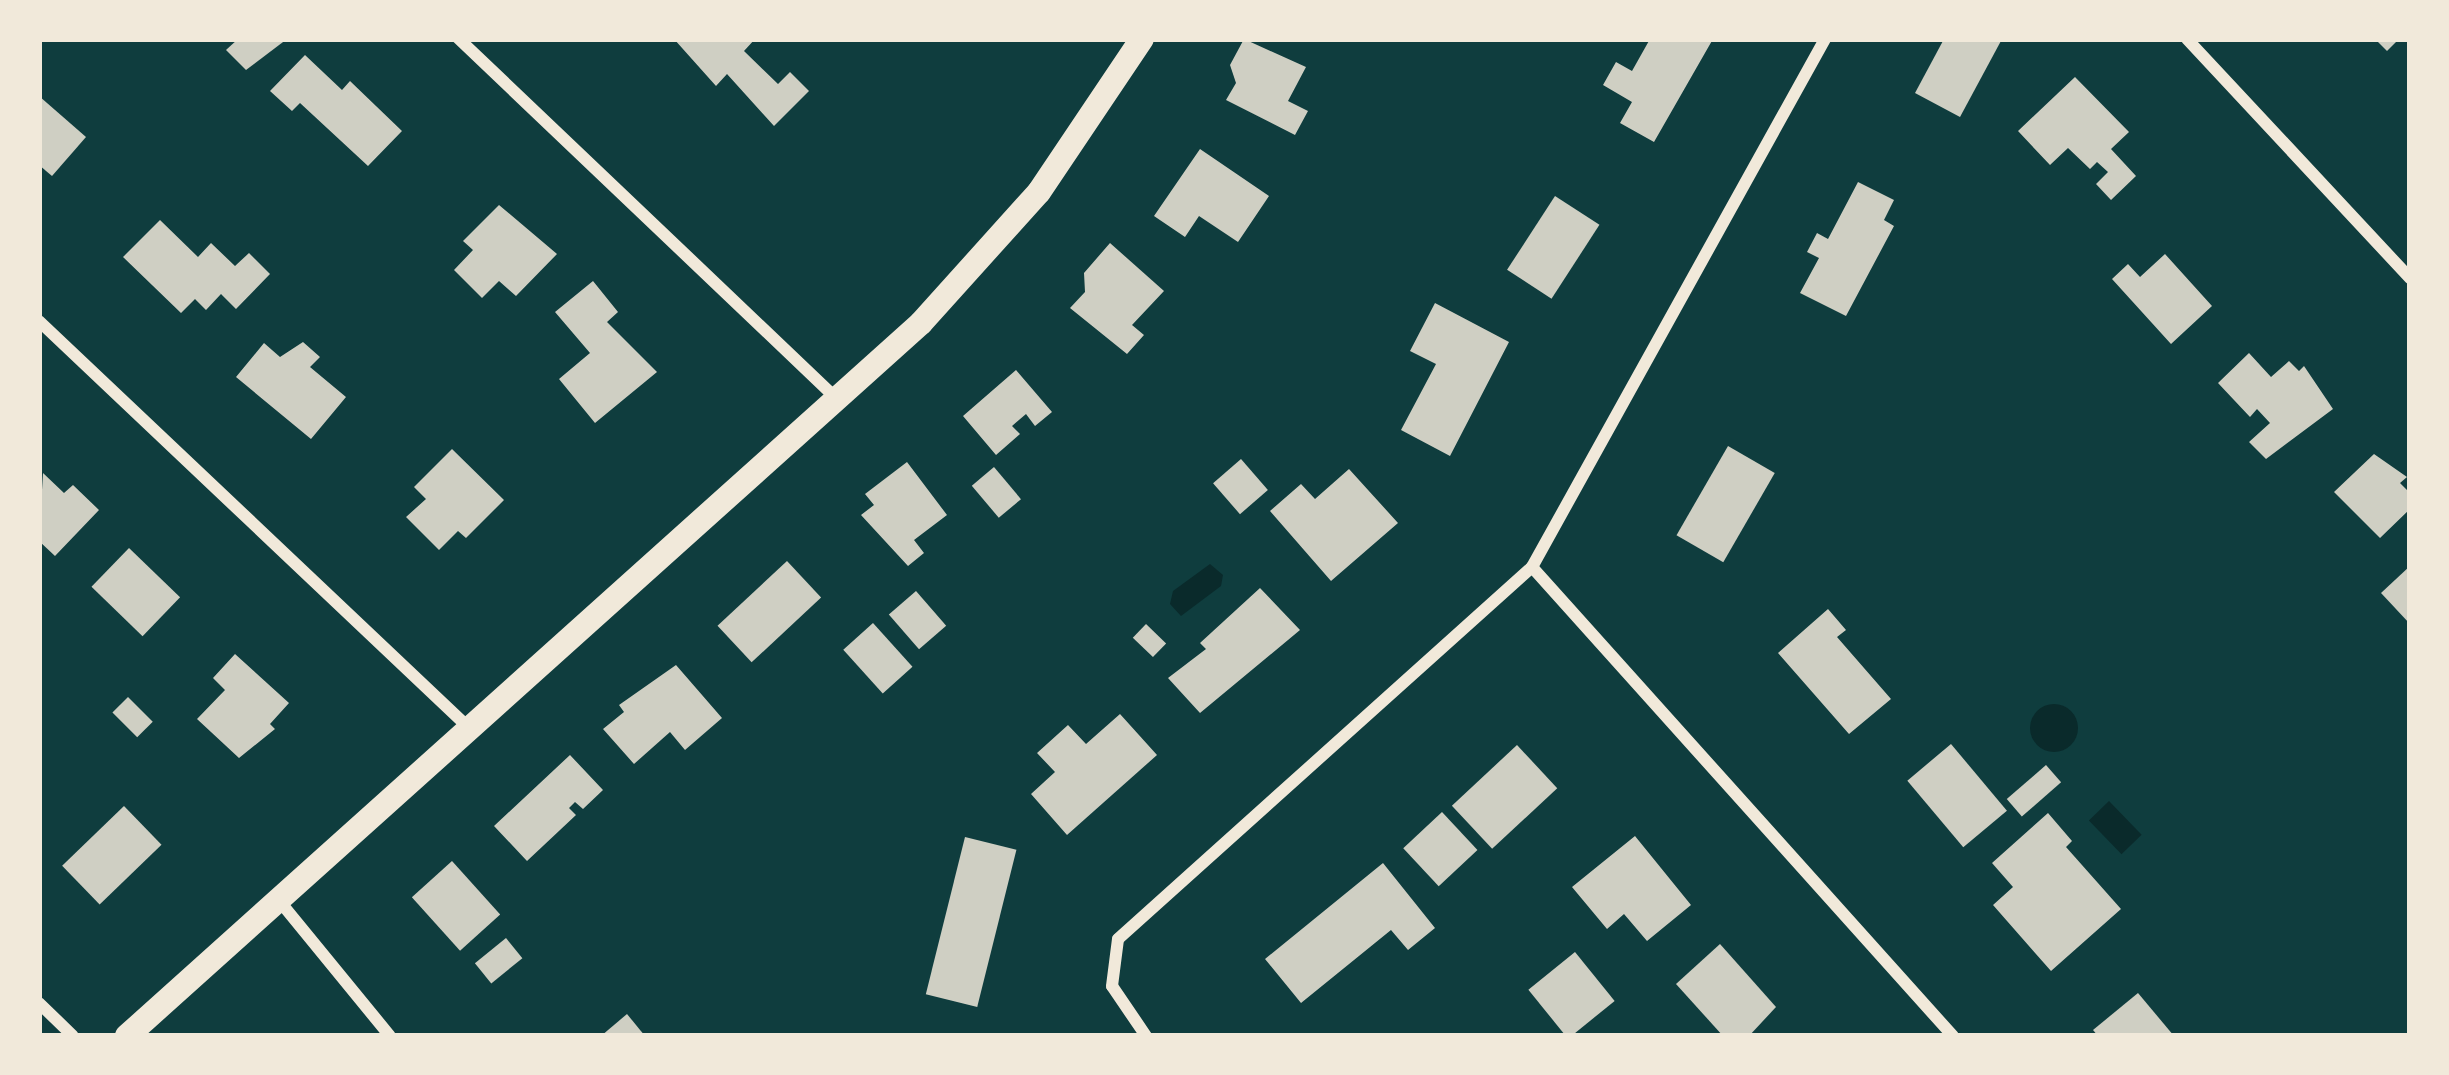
<!DOCTYPE html>
<html>
<head>
<meta charset="utf-8">
<style>
	body { margin:0 }
	#map { position:relative; width:2449px; height:1075px; overflow:hidden; background:#0f3d3e; font-family:"Nunito Sans",sans-serif }
	div>[style] { position:absolute }
	.water>* { inset:0; background:#0a2a2b; transform-origin:0 0 }
	.round { border-radius:50% }
	.building>* { inset:0; background:#cfcfc3; transform-origin:0 0 }
	.minor>* { height:12px; margin:-6px; padding:0 6px; transform-origin:6px; border-radius:6px; background:#f1e9da }
	.secondary>* { height:24px; margin:-12px; padding:0 12px; transform-origin:12px; border-radius:12px; background:#f1e9da }
	span { translate:-50% -50%; white-space:nowrap; text-align:center; line-height:1.15; -webkit-text-stroke:12px #f1e9da; paint-order:stroke }
	.frame { position:absolute; inset:0; border:42px solid #f1e9da; pointer-events:none }
</style>
</head>
<body>
<div id="map">
	<div class="water">
		<div style="clip-path:polygon(1210px 564px,1223px 575px,1221px 586px,1181px 616px,1170px 604px,1173px 591px)"></div>
		<div class="round" style="left:2030px;top:704px;width:48px;height:48px"></div>
		<div style="left:2109px;top:801px;width:47px;height:28px;rotate:46deg"></div>
	</div>
	<div class="building">
		<div style="clip-path:polygon(238px 39px,287px 39px,246px 70px,226px 50px)"></div>
		<div style="clip-path:polygon(674px 39px,755px 39px,744px 51px,778px 84px,790px 72px,809px 91px,774px 126px,727px 74px,716px 86px)"></div>
		<div style="clip-path:polygon(1244px 39px,1306px 67px,1288px 101px,1308px 111px,1295px 135px,1226px 100px,1236px 83px,1230px 65px)"></div>
		<div style="clip-path:polygon(1650px 39px,1713px 39px,1654px 142px,1620px 123px,1632px 102px,1603px 85px,1616px 62px,1632px 71px)"></div>
		<div style="clip-path:polygon(1944px 39px,2002px 39px,1960px 117px,1915px 93px)"></div>
		<div style="clip-path:polygon(2375px 39px,2399px 39px,2387px 51px)"></div>
		<div style="clip-path:polygon(305px 55px,342px 90px,350px 81px,402px 131px,368px 166px,300px 103px,292px 111px,270px 91px)"></div>
		<div style="clip-path:polygon(2075px 77px,2129px 132px,2111px 149px,2136px 176px,2111px 200px,2096px 184px,2108px 172px,2097px 162px,2090px 169px,2068px 148px,2050px 165px,2018px 131px)"></div>
		<div style="clip-path:polygon(39px 96px,86px 137px,52px 176px,39px 165px)"></div>
		<div style="clip-path:polygon(1200px 149px,1269px 196px,1238px 242px,1199px 216px,1185px 237px,1154px 216px)"></div>
		<div style="clip-path:polygon(1858px 182px,1894px 200px,1884px 220px,1894px 226px,1846px 316px,1800px 293px,1819px 258px,1807px 252px,1817px 233px,1828px 239px)"></div>
		<div style="left:1555px;top:196px;width:53px;height:88px;rotate:33deg"></div>
		<div style="clip-path:polygon(499px 205px,557px 254px,516px 296px,499px 281px,482px 298px,454px 270px,473px 250px,463px 241px)"></div>
		<div style="clip-path:polygon(160px 220px,198px 257px,211px 243px,235px 266px,249px 253px,270px 274px,236px 309px,221px 294px,206px 310px,195px 299px,181px 313px,123px 257px)"></div>
		<div style="clip-path:polygon(1110px 243px,1164px 291px,1132px 325px,1144px 335px,1127px 354px,1070px 308px,1085px 292px,1084px 273px)"></div>
		<div style="clip-path:polygon(2165px 254px,2212px 306px,2171px 344px,2112px 279px,2128px 264px,2140px 277px)"></div>
		<div style="clip-path:polygon(593px 281px,618px 312px,607px 322px,657px 372px,595px 423px,559px 379px,590px 353px,555px 312px)"></div>
		<div style="clip-path:polygon(1435px 303px,1509px 342px,1450px 456px,1401px 430px,1436px 364px,1410px 351px)"></div>
		<div style="clip-path:polygon(303px 342px,320px 357px,310px 367px,346px 397px,311px 439px,236px 377px,264px 343px,280px 357px)"></div>
		<div style="clip-path:polygon(2249px 353px,2271px 377px,2289px 361px,2299px 371px,2304px 366px,2333px 409px,2266px 459px,2249px 442px,2270px 423px,2257px 409px,2250px 417px,2218px 383px)"></div>
		<div style="clip-path:polygon(1016px 370px,1052px 412px,1035px 426px,1026px 414px,1012px 426px,1020px 434px,996px 455px,963px 416px)"></div>
		<div style="left:1728px;top:446px;width:54px;height:103px;rotate:30deg"></div>
		<div style="clip-path:polygon(452px 449px,504px 500px,466px 538px,458px 531px,439px 550px,406px 517px,426px 499px,414px 487px)"></div>
		<div style="clip-path:polygon(2374px 454px,2407px 477px,2400px 483px,2410px 493px,2410px 509px,2380px 538px,2334px 492px)"></div>
		<div style="left:1241px;top:459px;width:41px;height:37px;rotate:49deg"></div>
		<div style="clip-path:polygon(907px 462px,947px 515px,914px 540px,924px 553px,908px 566px,861px 515px,874px 505px,865px 494px)"></div>
		<div style="left:994px;top:467px;width:42px;height:29px;rotate:50deg"></div>
		<div style="clip-path:polygon(1349px 469px,1398px 523px,1331px 581px,1270px 511px,1301px 484px,1315px 499px)"></div>
		<div style="clip-path:polygon(43px 473px,64px 493px,73px 485px,99px 510px,55px 556px,39px 541px)"></div>
		<div style="left:129px;top:548px;width:71px;height:54px;rotate:44deg"></div>
		<div style="left:787px;top:561px;width:50px;height:95px;rotate:47deg"></div>
		<div style="clip-path:polygon(2410px 566px,2410px 624px,2381px 593px)"></div>
		<div style="clip-path:polygon(1260px 588px,1300px 630px,1200px 713px,1168px 678px,1206px 649px,1200px 643px)"></div>
		<div style="left:916px;top:591px;width:46px;height:36px;rotate:49deg"></div>
		<div style="clip-path:polygon(1828px 609px,1846px 630px,1837px 637px,1891px 699px,1849px 734px,1778px 653px)"></div>
		<div style="left:873px;top:623px;width:59px;height:40px;rotate:48deg"></div>
		<div style="left:1146px;top:624px;width:28px;height:19px;rotate:44deg"></div>
		<div style="clip-path:polygon(235px 654px,289px 703px,270px 724px,275px 729px,239px 758px,197px 719px,225px 690px,213px 678px)"></div>
		<div style="clip-path:polygon(676px 665px,722px 718px,685px 750px,670px 732px,634px 764px,603px 729px,624px 712px,619px 705px)"></div>
		<div style="left:128px;top:697px;width:35px;height:22px;rotate:45deg"></div>
		<div style="clip-path:polygon(1120px 714px,1157px 755px,1067px 835px,1031px 794px,1055px 772px,1037px 753px,1068px 725px,1086px 744px)"></div>
		<div style="left:1951px;top:744px;width:87px;height:57px;rotate:50deg"></div>
		<div style="left:1517px;top:745px;width:59px;height:89px;rotate:47deg"></div>
		<div style="clip-path:polygon(570px 755px,603px 790px,583px 809px,575px 802px,569px 808px,576px 815px,527px 861px,494px 826px)"></div>
		<div style="left:2046px;top:765px;width:23px;height:52px;rotate:49deg"></div>
		<div style="left:124px;top:806px;width:54px;height:86px;rotate:46deg"></div>
		<div style="left:1442px;top:812px;width:52px;height:53px;rotate:47deg"></div>
		<div style="clip-path:polygon(2048px 813px,2072px 841px,2066px 847px,2121px 909px,2051px 971px,1993px 905px,2013px 887px,1992px 863px)"></div>
		<div style="clip-path:polygon(1635px 836px,1691px 905px,1647px 941px,1624px 914px,1607px 929px,1572px 887px)"></div>
		<div style="left:965px;top:837px;width:53px;height:162px;rotate:14deg"></div>
		<div style="left:452px;top:861px;width:72px;height:54px;rotate:48deg"></div>
		<div style="clip-path:polygon(1383px 863px,1435px 928px,1408px 950px,1391px 930px,1301px 1003px,1265px 959px)"></div>
		<div style="left:506px;top:938px;width:26px;height:40px;rotate:51deg"></div>
		<div style="clip-path:polygon(1720px 944px,1776px 1007px,1749px 1036px,1723px 1036px,1676px 984px)"></div>
		<div style="left:1575px;top:952px;width:63px;height:60px;rotate:51deg"></div>
		<div style="clip-path:polygon(2138px 993px,2174px 1036px,2098px 1036px,2093px 1030px)"></div>
		<div style="clip-path:polygon(627px 1014px,645px 1036px,601px 1036px)"></div>
	</div>
	<div class="minor">
		<div style="left:459px;top:39px;width:521px;rotate:43.6deg"></div>
		<div style="left:2187px;top:39px;width:327px;rotate:47deg"></div>
		<div style="left:39px;top:321px;width:589px;rotate:43.42deg"></div>
		<div style="left:1532px;top:567px;width:630px;rotate:48.09deg"></div>
		<div style="left:277px;top:898px;width:178px;rotate:50.7deg"></div>
		<div style="left:39px;top:1003px;width:47px;rotate:44.1deg"></div>
		<div style="left:1146px;top:1036px;width:60px;rotate:-124.2deg"></div>
		<div style="left:1112px;top:986px;width:47px;rotate:-82.7deg"></div>
		<div style="left:1118px;top:939px;width:557px;rotate:-41.94deg"></div>
		<div style="left:1532px;top:567px;width:604px;rotate:-60.97deg"></div>
	</div>
	<div class="secondary">
		<div style="left:127px;top:1036px;width:1067px;rotate:-41.92deg"></div>
		<div style="left:921px;top:323px;width:176px;rotate:-48deg"></div>
		<div style="left:1039px;top:192px;width:184px;rotate:-56.1deg"></div>
	</div>
	<div class="frame"></div>
</div>
</body>
</html>
